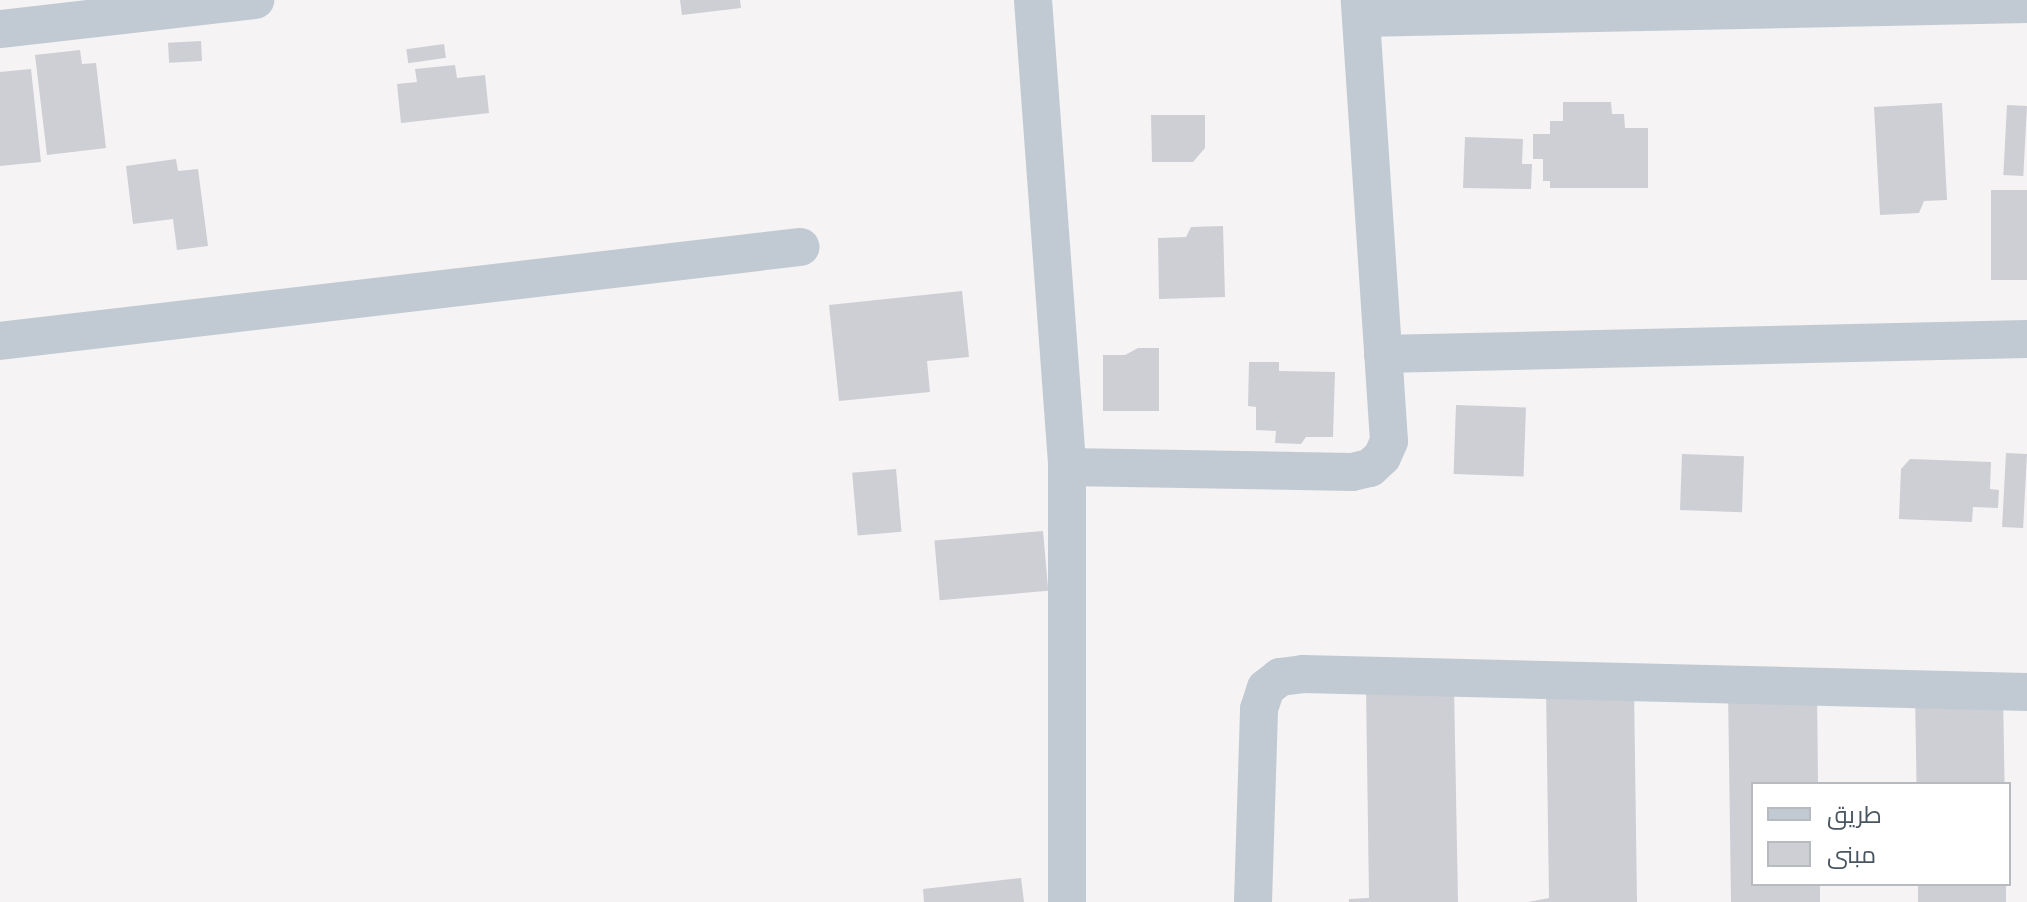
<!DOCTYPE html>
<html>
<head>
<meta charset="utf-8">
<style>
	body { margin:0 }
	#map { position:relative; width:2027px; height:902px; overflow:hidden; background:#f5f3f3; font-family:Arial,Cairo,sans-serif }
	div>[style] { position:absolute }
	.building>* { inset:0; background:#cdcfd5; transform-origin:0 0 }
	.street>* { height:38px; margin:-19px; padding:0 19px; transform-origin:19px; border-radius:19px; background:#c1cad2 }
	span { translate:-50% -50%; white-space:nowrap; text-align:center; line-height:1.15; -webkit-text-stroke:7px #fff; paint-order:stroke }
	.legend { position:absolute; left:1751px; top:782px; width:260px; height:104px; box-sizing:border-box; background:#fff; border:2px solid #b7bbc0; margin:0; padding:10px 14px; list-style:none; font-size:24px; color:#4a5661 }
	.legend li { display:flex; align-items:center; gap:16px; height:40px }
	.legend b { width:40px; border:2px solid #b7bbc0 }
</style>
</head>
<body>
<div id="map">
	<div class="building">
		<div style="clip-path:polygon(680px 0,740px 0,741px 8px,682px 15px)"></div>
		<div style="left:201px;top:41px;width:20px;height:33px;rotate:87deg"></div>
		<div style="left:444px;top:44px;width:14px;height:38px;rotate:82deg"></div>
		<div style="clip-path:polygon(80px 50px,82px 64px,96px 63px,106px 148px,47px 155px,35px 55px)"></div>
		<div style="clip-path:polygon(455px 65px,457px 78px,485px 75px,489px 113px,401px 123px,397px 84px,417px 82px,415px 69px)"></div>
		<div style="clip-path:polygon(31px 69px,41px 162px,0 166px,0 72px)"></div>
		<div style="clip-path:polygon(1563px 102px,1611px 102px,1612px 114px,1624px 114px,1625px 128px,1648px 128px,1648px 188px,1550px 188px,1550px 181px,1543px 181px,1543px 159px,1533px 159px,1533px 134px,1550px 134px,1550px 121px,1563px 121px)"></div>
		<div style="clip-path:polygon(1942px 103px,1947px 200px,1924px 201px,1919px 213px,1880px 215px,1874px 107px)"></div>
		<div style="left:2007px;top:105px;width:20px;height:70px;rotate:3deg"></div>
		<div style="clip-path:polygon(1151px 115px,1205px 115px,1205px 148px,1193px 162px,1152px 162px)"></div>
		<div style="clip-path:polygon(1465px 137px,1523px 139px,1522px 164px,1532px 164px,1531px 189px,1463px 188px)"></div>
		<div style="clip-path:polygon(176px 159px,178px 171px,198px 169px,208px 246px,177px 250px,173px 219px,133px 224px,126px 166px)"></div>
		<div style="left:1991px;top:190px;width:36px;height:90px"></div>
		<div style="clip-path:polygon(1223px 226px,1225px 297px,1159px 299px,1158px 238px,1186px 237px,1191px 227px)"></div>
		<div style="clip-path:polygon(962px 291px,969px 357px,927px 361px,930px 392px,839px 401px,829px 305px)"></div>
		<div style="clip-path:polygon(1138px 348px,1159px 348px,1159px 411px,1103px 411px,1103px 355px,1125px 355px)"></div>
		<div style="clip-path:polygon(1249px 362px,1279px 362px,1279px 371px,1335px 372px,1333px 437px,1306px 437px,1301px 444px,1275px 443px,1276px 431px,1256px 430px,1256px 407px,1248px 406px)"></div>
		<div style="left:1456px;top:405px;width:70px;height:69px;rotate:2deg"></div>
		<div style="left:2006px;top:453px;width:21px;height:74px;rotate:3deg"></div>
		<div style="left:1682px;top:454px;width:62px;height:56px;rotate:2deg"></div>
		<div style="clip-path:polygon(1910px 459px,1991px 462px,1990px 489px,1999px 490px,1998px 508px,1973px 507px,1972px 522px,1899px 519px,1901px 469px)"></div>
		<div style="left:896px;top:469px;width:63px;height:44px;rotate:85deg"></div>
		<div style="left:1043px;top:531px;width:60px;height:109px;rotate:85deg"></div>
		<div style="clip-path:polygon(1454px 686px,1458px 902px,1349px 902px,1349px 899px,1369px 898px,1366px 687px)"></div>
		<div style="clip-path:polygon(1634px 687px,1637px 902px,1528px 902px,1549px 898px,1546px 688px)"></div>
		<div style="clip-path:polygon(1817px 688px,1818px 784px,1753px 784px,1753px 884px,1820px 884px,1820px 902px,1731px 902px,1728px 689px)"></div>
		<div style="left:2003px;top:693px;width:91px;height:88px;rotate:89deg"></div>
		<div style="clip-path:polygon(1021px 878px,1024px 902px,924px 902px,923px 889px)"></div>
		<div style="left:1918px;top:884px;width:88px;height:18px"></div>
	</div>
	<div class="street">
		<div style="left:1033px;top:0;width:468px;rotate:85.8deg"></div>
		<div style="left:1067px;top:467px;width:435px;rotate:90deg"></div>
		<div style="left:1362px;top:18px;width:665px;rotate:-1.21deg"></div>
		<div style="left:0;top:29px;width:257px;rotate:-6.5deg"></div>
		<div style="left:0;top:341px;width:806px;rotate:-6.7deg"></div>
		<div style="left:1383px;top:354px;width:644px;rotate:-1.33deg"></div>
		<div style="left:1067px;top:467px;width:285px;rotate:1deg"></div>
		<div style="left:1352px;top:472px;width:18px;rotate:-13deg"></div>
		<div style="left:1370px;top:468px;width:16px;rotate:-43deg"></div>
		<div style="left:1382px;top:457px;width:17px;rotate:-66deg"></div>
		<div style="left:1389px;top:441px;width:442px;rotate:-93.8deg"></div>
		<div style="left:1253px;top:902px;width:193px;rotate:-88.2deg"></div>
		<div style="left:1259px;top:709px;width:22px;rotate:-72deg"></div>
		<div style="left:1266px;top:688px;width:18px;rotate:-38deg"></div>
		<div style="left:1280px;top:677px;width:23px;rotate:-7deg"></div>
		<div style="left:1303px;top:674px;width:724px;rotate:1.42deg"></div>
	</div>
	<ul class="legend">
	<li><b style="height:10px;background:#c1cad2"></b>طريق</li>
	<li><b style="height:22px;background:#cdcfd5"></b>مبنى</li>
	</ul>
</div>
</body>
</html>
